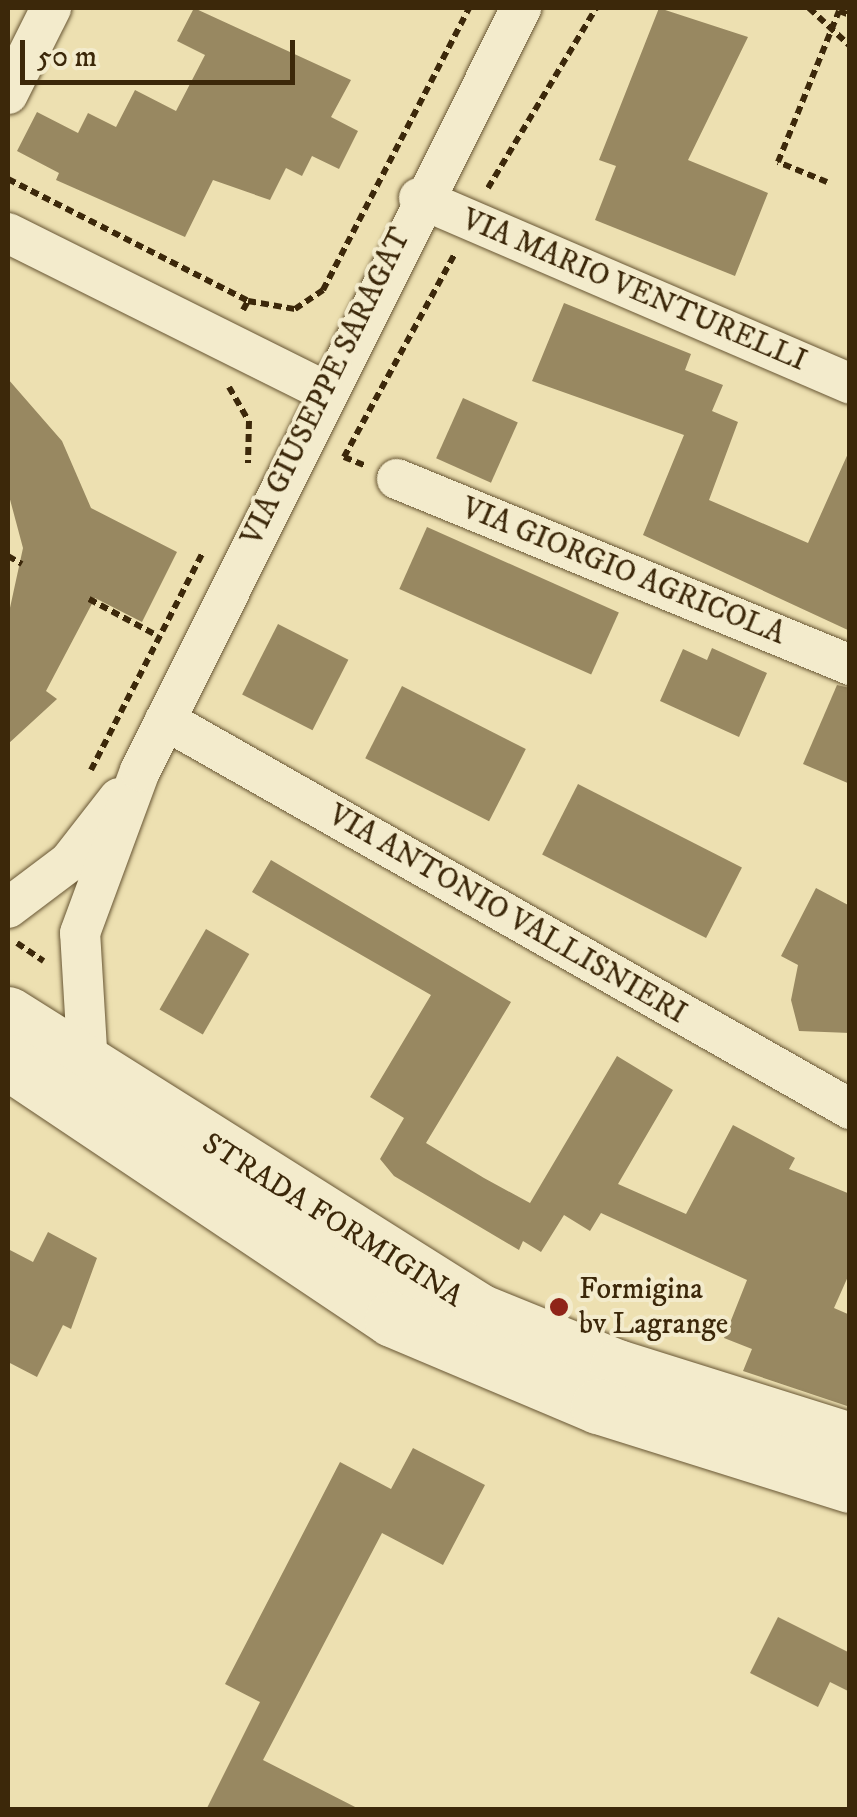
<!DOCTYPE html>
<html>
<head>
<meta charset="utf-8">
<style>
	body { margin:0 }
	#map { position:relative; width:857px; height:1817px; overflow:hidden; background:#ede0b1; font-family:"IM FELL DW Pica",serif }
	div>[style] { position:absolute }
	.building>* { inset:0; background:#988861; transform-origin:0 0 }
	.path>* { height:6px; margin-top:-3px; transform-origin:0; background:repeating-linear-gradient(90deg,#3c280a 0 8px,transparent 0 13px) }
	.roads { filter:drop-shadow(0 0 2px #685634) drop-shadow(0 0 2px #685634) }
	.street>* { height:40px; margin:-20px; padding:0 20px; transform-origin:20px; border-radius:20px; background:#f3ebcc }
	.secondary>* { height:55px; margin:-27.5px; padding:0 27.5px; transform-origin:27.5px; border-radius:27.5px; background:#f3ebcc }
	.dots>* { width:28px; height:28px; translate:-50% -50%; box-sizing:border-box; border:5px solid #f3ebcc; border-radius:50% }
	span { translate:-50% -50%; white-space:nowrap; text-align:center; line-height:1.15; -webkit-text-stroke:8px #f3ebcc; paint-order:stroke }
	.street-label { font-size:30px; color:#3c280a }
	.poi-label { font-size:30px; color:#3c280a }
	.left { translate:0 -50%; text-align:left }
	.frame { position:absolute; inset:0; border:10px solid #3c280a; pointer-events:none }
	.scale { position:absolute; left:20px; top:40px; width:275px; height:45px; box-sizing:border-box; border:5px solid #3c280a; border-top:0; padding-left:12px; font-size:30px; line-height:35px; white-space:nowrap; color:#3c280a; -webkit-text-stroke:8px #f3ebcc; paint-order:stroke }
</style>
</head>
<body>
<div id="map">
	<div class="building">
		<div style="clip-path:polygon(194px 8px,351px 80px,331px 117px,358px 131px,339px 169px,312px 156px,302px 176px,286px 168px,270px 200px,213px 180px,185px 237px,56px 180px,59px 173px,17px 151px,37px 112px,78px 133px,88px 113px,116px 127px,135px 90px,176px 111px,205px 55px,177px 41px)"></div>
		<div style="clip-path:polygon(659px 8px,748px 37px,688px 160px,768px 193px,735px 276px,595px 220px,616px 166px,599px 160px)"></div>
		<div style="clip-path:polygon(564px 303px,691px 354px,685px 370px,723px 385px,712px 411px,738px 422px,709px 500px,808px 543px,850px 449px,850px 631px,643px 535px,684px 435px,532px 381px)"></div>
		<div style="clip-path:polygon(8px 379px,62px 441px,91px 508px,177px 552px,142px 622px,95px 598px,46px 691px,57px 699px,8px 744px,8px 617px,23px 548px,8px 492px)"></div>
		<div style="left:463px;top:398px;width:60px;height:66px;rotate:24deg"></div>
		<div style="left:427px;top:527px;width:210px;height:68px;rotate:24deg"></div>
		<div style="left:278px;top:624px;width:79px;height:79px;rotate:27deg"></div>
		<div style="clip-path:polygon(712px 648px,767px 673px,739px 737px,660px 701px,683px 649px,707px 660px)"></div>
		<div style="clip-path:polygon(837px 685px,850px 688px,850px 784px,803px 764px)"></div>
		<div style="left:402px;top:686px;width:139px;height:81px;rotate:27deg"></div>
		<div style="left:578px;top:784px;width:184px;height:79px;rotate:27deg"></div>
		<div style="clip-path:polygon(271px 860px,511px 1002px,426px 1143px,484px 1178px,530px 1203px,617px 1056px,673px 1090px,618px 1184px,686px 1214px,733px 1125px,795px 1158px,789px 1169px,850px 1194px,850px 1272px,834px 1308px,850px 1315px,850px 1407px,743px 1371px,752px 1349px,724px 1338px,747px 1280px,601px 1213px,590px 1231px,564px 1215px,541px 1252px,523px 1241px,519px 1250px,394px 1176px,380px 1159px,404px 1118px,370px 1097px,431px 995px,252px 892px)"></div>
		<div style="clip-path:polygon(816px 888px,850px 906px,850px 1033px,799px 1031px,791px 1000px,798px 965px,781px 956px)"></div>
		<div style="left:206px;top:929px;width:50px;height:93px;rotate:30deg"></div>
		<div style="clip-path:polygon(48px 1232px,97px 1258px,71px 1329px,63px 1325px,37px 1377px,8px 1362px,8px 1249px,33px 1262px)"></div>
		<div style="clip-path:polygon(413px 1448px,485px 1485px,443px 1565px,382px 1533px,263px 1760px,361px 1810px,206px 1810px,260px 1702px,225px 1684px,340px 1462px,391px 1489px)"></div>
		<div style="clip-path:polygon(778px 1617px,850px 1653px,850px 1692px,830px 1682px,818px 1707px,750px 1673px)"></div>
	</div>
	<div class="path">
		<div style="left:809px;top:8px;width:56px;rotate:42.8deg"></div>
		<div style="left:8px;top:179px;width:269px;rotate:26.9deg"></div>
		<div style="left:827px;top:182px;width:53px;rotate:-157.8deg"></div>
		<div style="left:778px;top:162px;width:163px;rotate:-68deg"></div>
		<div style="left:839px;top:11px;width:12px;rotate:20deg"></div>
		<div style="left:488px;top:188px;width:210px;rotate:-59deg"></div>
		<div style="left:243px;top:310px;width:10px;rotate:-61deg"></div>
		<div style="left:248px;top:301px;width:48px;rotate:9.7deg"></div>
		<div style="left:295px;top:309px;width:34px;rotate:-34deg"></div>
		<div style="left:323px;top:290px;width:318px;rotate:-62.6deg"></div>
		<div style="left:229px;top:387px;width:39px;rotate:60deg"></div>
		<div style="left:249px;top:421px;width:42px;rotate:91.4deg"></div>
		<div style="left:344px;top:457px;width:232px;rotate:-61.4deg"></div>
		<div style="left:344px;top:457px;width:24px;rotate:22deg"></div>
		<div style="left:8px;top:556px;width:16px;rotate:30deg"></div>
		<div style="left:89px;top:599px;width:78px;rotate:28.2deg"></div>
		<div style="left:91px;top:770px;width:243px;rotate:-62.8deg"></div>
		<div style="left:17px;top:943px;width:32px;rotate:34deg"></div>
	</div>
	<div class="roads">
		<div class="street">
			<div style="left:8px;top:94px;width:96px;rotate:-63.4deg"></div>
			<div style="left:419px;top:198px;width:469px;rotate:23.3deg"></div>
			<div style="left:8px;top:233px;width:354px;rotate:26.5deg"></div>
			<div style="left:397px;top:479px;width:490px;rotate:22.3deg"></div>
			<div style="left:165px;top:720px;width:788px;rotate:29.59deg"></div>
			<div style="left:8px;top:908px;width:76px;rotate:-37deg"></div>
			<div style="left:69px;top:862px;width:81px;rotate:-52deg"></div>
			<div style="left:88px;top:1066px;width:133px;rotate:-93.4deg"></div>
			<div style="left:80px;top:933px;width:173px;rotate:-69.7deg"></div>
			<div style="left:140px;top:771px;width:853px;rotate:-63.46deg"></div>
		</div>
		<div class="secondary">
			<div style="left:8px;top:1014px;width:557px;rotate:32.23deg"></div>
			<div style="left:479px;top:1311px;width:149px;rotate:22.1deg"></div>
			<div style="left:617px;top:1367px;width:244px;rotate:17.4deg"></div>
			<div style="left:8px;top:1062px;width:462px;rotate:33.8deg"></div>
			<div style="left:392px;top:1319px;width:224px;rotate:22.9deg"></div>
			<div style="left:598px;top:1406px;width:264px;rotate:17.4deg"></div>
		</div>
	</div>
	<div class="dots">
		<div style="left:559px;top:1307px;background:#8f2418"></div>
	</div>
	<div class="street-label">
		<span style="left:634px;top:291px;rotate:23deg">VIA MARIO VENTURELLI</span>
		<span style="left:327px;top:387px;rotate:-64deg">VIA GIUSEPPE SARAGAT</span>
		<span style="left:623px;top:572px;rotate:22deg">VIA GIORGIO AGRICOLA</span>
		<span style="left:507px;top:915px;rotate:30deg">VIA ANTONIO VALLISNIERI</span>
		<span style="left:332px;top:1221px;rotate:32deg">STRADA FORMIGINA</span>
	</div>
	<div class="poi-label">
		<span class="left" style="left:579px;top:1307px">Formigina<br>bv Lagrange</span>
	</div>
	<div class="frame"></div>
	<div class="scale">50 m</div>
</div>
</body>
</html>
